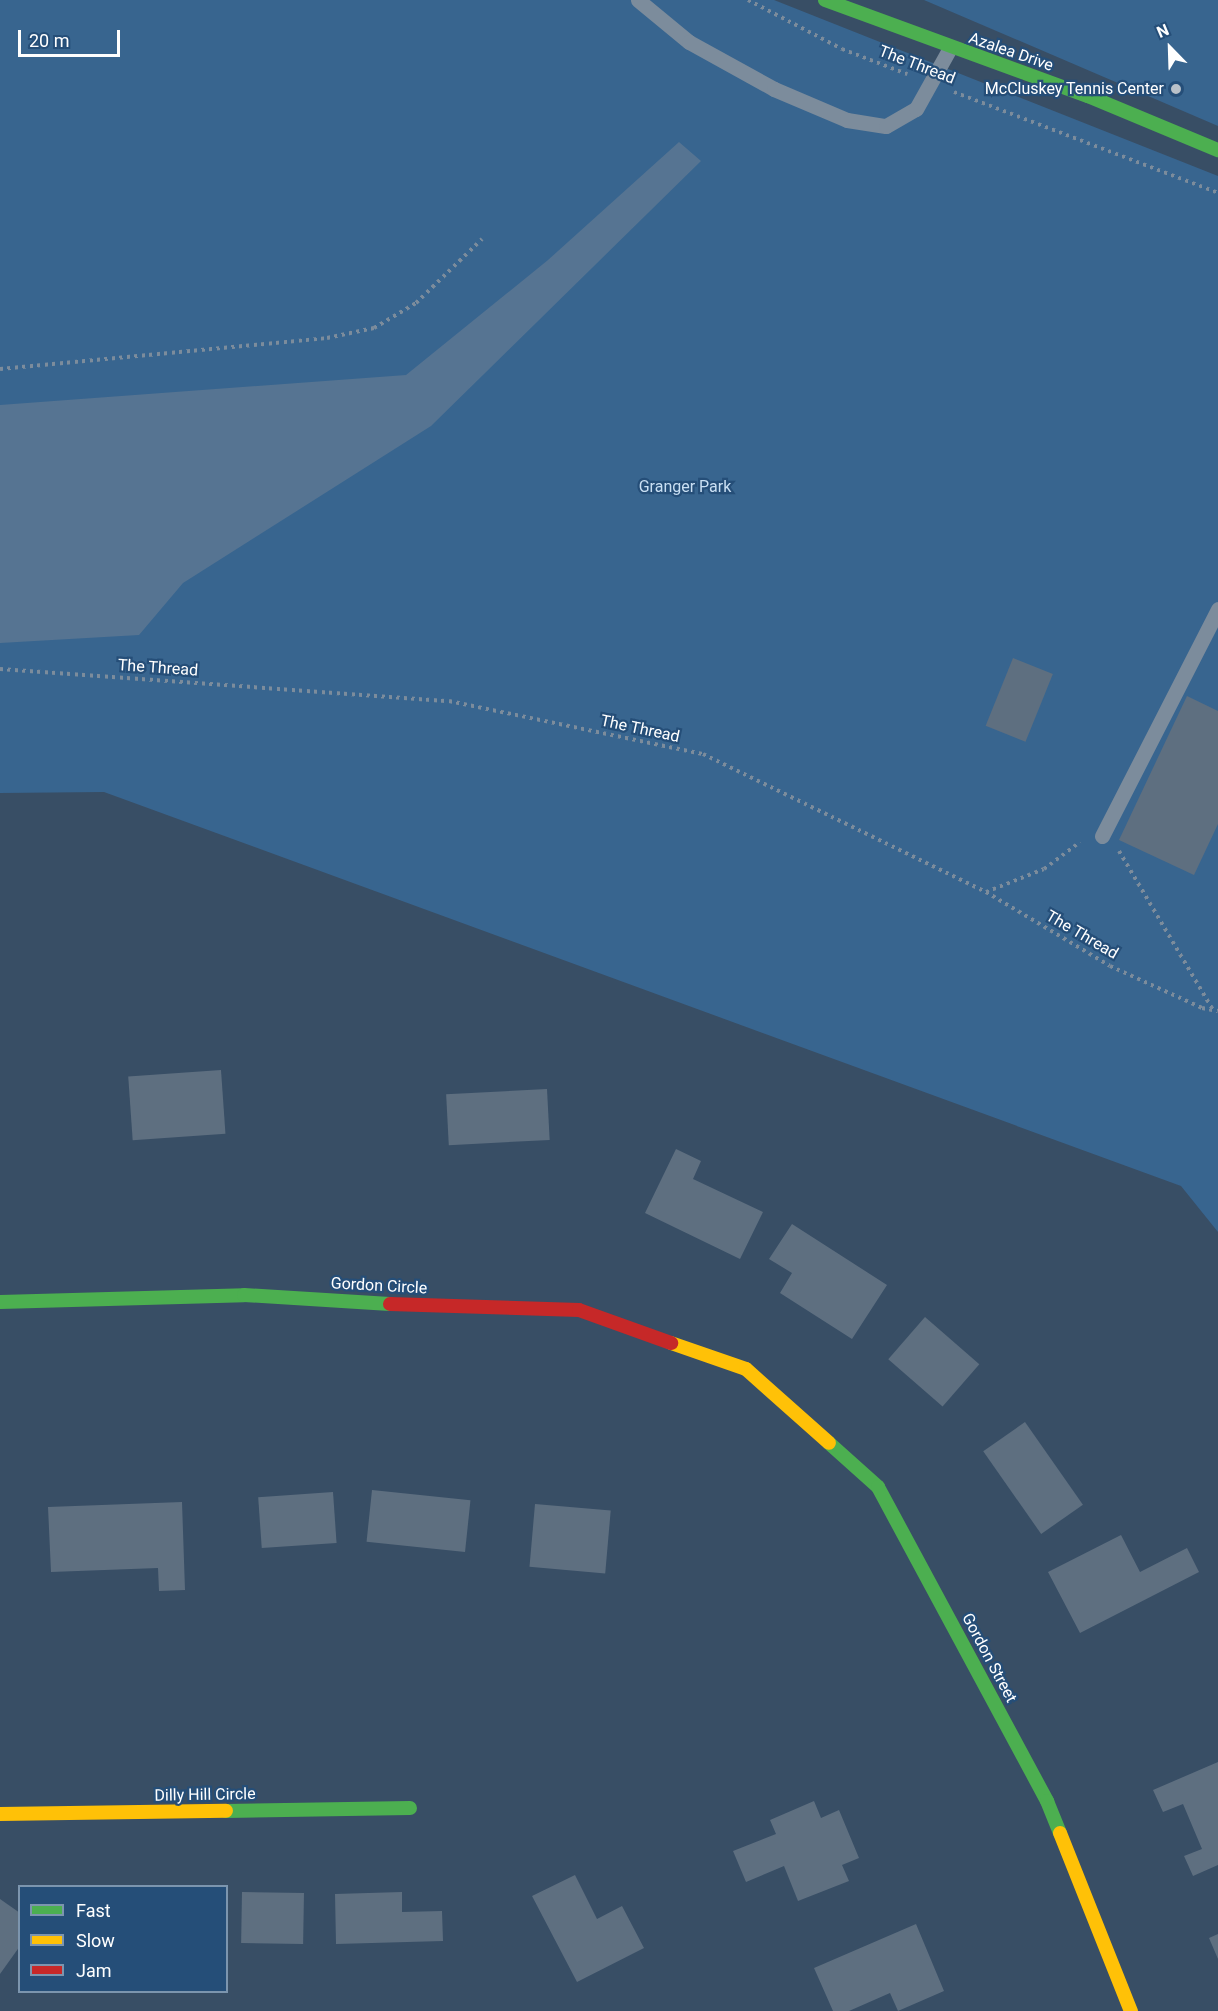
<!DOCTYPE html>
<html>
<head>
<meta charset="utf-8">
<style>
	body { margin:0 }
	#map { position:relative; width:1218px; height:2011px; overflow:hidden; background:#384e65; font-family:Roboto,sans-serif }
	div>[style] { position:absolute }
	.green>* { inset:0; background:#38658f }
	.water>* { inset:0; background:#567492 }
	.building>* { inset:0; background:#5e6f80; transform-origin:0 0 }
	.path>* { height:4px; margin-top:-2px; transform-origin:0; background:repeating-linear-gradient(90deg,#7c8c9c 0 3px,transparent 0 7.5px) }
	.lane>* { height:15px; margin:-7.5px; padding:0 7.5px; transform-origin:7.5px; border-radius:7.5px; background:#7c8c9c }
	.fast>* { height:14px; margin:-7px; padding:0 7px; transform-origin:7px; border-radius:7px; background:#4caf50 }
	.slow>* { height:14px; margin:-7px; padding:0 7px; transform-origin:7px; border-radius:7px; background:#ffc107 }
	.jam>* { height:14px; margin:-7px; padding:0 7px; transform-origin:7px; border-radius:7px; background:#c62828 }
	.dots>* { width:16px; height:16px; translate:-50% -50%; box-sizing:border-box; border:3px solid #254e78; border-radius:50% }
	span { translate:-50% -50%; white-space:nowrap; text-align:center; line-height:1.15; -webkit-text-stroke:4.5px #254e78; paint-order:stroke }
	.street-label { font-size:16px; color:#fff }
	.poi-label { font-size:16px; color:#fff }
	.right { translate:-100% -50%; text-align:right }
	.park-label { font-size:16px; color:#c9dff3 }
	.legend { position:absolute; left:18px; top:1885px; width:210px; height:108px; box-sizing:border-box; background:#254e78; border:2px solid #7c95ae; margin:0; padding:8px 10px; list-style:none; font-size:18px; color:#fff }
	.legend li { display:flex; align-items:center; gap:12px; height:30px }
	.legend b { width:30px; border:2px solid #7c95ae }
	.north { position:absolute; left:1140px; top:18px; width:60px; height:60px; -webkit-text-stroke:4px #254e78; paint-order:stroke; rotate:337deg; font-size:16px; font-weight:700; line-height:24px; text-align:center; color:#fff }
	.north::after { content:''; display:block; margin:auto; width:21px; height:27px; background:#fff; clip-path:polygon(50% 0,100% 100%,50% 72%,0 100%) }
	.scale { position:absolute; left:18px; top:30px; width:102px; height:27px; box-sizing:border-box; border:3px solid #fff; border-top:0; padding-left:8px; font-size:18px; line-height:21px; white-space:nowrap; color:#fff; -webkit-text-stroke:4px #254e78; paint-order:stroke }
</style>
</head>
<body>
<div id="map">
	<div class="green">
		<div style="clip-path:polygon(0 0,774px 0,1218px 176px,1218px 1232px,1181px 1186px,104px 792px,0 793px)"></div>
		<div style="clip-path:polygon(924px 0,1218px 0,1218px 126px,1048px 53px)"></div>
	</div>
	<div class="water">
		<div style="clip-path:polygon(679px 142px,701px 161px,431px 426px,183px 583px,139px 635px,0 643px,0 405px,406px 375px,548px 260px)"></div>
	</div>
	<div class="building">
		<div style="left:1013px;top:658px;width:43px;height:73px;rotate:22deg"></div>
		<div style="clip-path:polygon(1187px 696px,1218px 711px,1218px 824px,1194px 875px,1119px 840px)"></div>
		<div style="left:221px;top:1070px;width:64px;height:93px;rotate:86deg"></div>
		<div style="left:547px;top:1089px;width:51px;height:101px;rotate:87deg"></div>
		<div style="clip-path:polygon(676px 1149px,701px 1161px,693px 1179px,763px 1212px,740px 1259px,645px 1213px)"></div>
		<div style="clip-path:polygon(792px 1224px,887px 1285px,852px 1339px,780px 1293px,792px 1273px,769px 1259px)"></div>
		<div style="left:925px;top:1317px;width:72px;height:56px;rotate:41deg"></div>
		<div style="left:1025px;top:1422px;width:101px;height:51px;rotate:55deg"></div>
		<div style="left:372px;top:1490px;width:99px;height:52px;rotate:6deg"></div>
		<div style="left:333px;top:1492px;width:51px;height:75px;rotate:86deg"></div>
		<div style="clip-path:polygon(182px 1502px,185px 1590px,159px 1591px,158px 1568px,51px 1572px,48px 1507px)"></div>
		<div style="left:535px;top:1504px;width:76px;height:63px;rotate:5deg"></div>
		<div style="clip-path:polygon(1121px 1535px,1140px 1572px,1187px 1548px,1199px 1572px,1080px 1633px,1048px 1572px)"></div>
		<div style="clip-path:polygon(1218px 1762px,1218px 1865px,1193px 1876px,1184px 1856px,1202px 1849px,1183px 1804px,1163px 1812px,1153px 1790px)"></div>
		<div style="clip-path:polygon(814px 1801px,821px 1818px,839px 1810px,859px 1858px,842px 1865px,849px 1881px,798px 1901px,784px 1866px,746px 1882px,733px 1851px,776px 1834px,770px 1820px)"></div>
		<div style="clip-path:polygon(575px 1875px,597px 1919px,622px 1906px,644px 1948px,577px 1982px,532px 1896px)"></div>
		<div style="left:242px;top:1892px;width:62px;height:51px;rotate:1deg"></div>
		<div style="clip-path:polygon(402px 1892px,402px 1912px,442px 1911px,443px 1941px,336px 1944px,335px 1894px)"></div>
		<div style="clip-path:polygon(0 1899px,20px 1913px,20px 1946px,0 1974px)"></div>
		<div style="clip-path:polygon(916px 1924px,944px 1991px,898px 2011px,890px 1993px,849px 2011px,833px 2011px,814px 1968px)"></div>
		<div style="clip-path:polygon(1218px 1934px,1218px 1959px,1209px 1938px)"></div>
	</div>
	<div class="path">
		<div style="left:748px;top:0;width:106px;rotate:27.5deg"></div>
		<div style="left:842px;top:49px;width:70px;rotate:21deg"></div>
		<div style="left:954px;top:92px;width:283px;rotate:20.9deg"></div>
		<div style="left:0;top:369px;width:328px;rotate:-5.4deg"></div>
		<div style="left:327px;top:338px;width:48px;rotate:-12deg"></div>
		<div style="left:374px;top:328px;width:49px;rotate:-30.8deg"></div>
		<div style="left:416px;top:303px;width:92px;rotate:-44.1deg"></div>
		<div style="left:0;top:669px;width:450px;rotate:4.1deg"></div>
		<div style="left:449px;top:701px;width:259px;rotate:11.8deg"></div>
		<div style="left:703px;top:754px;width:315px;rotate:26deg"></div>
		<div style="left:986px;top:892px;width:144px;rotate:30.8deg"></div>
		<div style="left:1110px;top:966px;width:101px;rotate:24.5deg"></div>
		<div style="left:1202px;top:1008px;width:16px;rotate:11deg"></div>
		<div style="left:1119px;top:851px;width:185px;rotate:59.4deg"></div>
		<div style="left:986px;top:892px;width:62px;rotate:-21.6deg"></div>
		<div style="left:1044px;top:869px;width:45px;rotate:-36.9deg"></div>
	</div>
	<div class="lane">
		<div style="left:638px;top:0;width:66px;rotate:39.5deg"></div>
		<div style="left:689px;top:42px;width:97px;rotate:28.9deg"></div>
		<div style="left:774px;top:89px;width:79px;rotate:23deg"></div>
		<div style="left:847px;top:120px;width:39px;rotate:9deg"></div>
		<div style="left:886px;top:126px;width:34px;rotate:-30deg"></div>
		<div style="left:916px;top:109px;width:70px;rotate:-60.9deg"></div>
		<div style="left:1102px;top:836px;width:255px;rotate:-62.9deg"></div>
	</div>
	<div class="fast">
		<div style="left:825px;top:0;width:280px;rotate:20.1deg"></div>
		<div style="left:1088px;top:96px;width:141px;rotate:22.6deg"></div>
		<div style="left:0;top:1302px;width:244px;rotate:-1.6deg"></div>
		<div style="left:244px;top:1295px;width:146px;rotate:3.5deg"></div>
		<div style="left:829px;top:1443px;width:66px;rotate:41.9deg"></div>
		<div style="left:878px;top:1487px;width:357px;rotate:61.7deg"></div>
		<div style="left:1047px;top:1801px;width:35px;rotate:68deg"></div>
		<div style="left:226px;top:1811px;width:184px;rotate:-0.9deg"></div>
	</div>
	<div class="slow">
		<div style="left:671px;top:1343px;width:79px;rotate:19.1deg"></div>
		<div style="left:746px;top:1369px;width:111px;rotate:41.7deg"></div>
		<div style="left:0;top:1814px;width:226px;rotate:-0.8deg"></div>
		<div style="left:1060px;top:1833px;width:192px;rotate:68.3deg"></div>
	</div>
	<div class="jam">
		<div style="left:390px;top:1304px;width:189px;rotate:1.8deg"></div>
		<div style="left:579px;top:1310px;width:98px;rotate:19.7deg"></div>
	</div>
	<div class="dots">
		<div style="left:1176px;top:89px;background:#b9c1c9"></div>
	</div>
	<div class="street-label">
		<span style="left:1011px;top:52px;rotate:19deg">Azalea Drive</span>
		<span style="left:917px;top:65px;rotate:21deg">The Thread</span>
		<span style="left:158px;top:668px;rotate:4deg">The Thread</span>
		<span style="left:640px;top:729px;rotate:12deg">The Thread</span>
		<span style="left:1082px;top:935px;rotate:30deg">The Thread</span>
		<span style="left:379px;top:1286px;rotate:3deg">Gordon Circle</span>
		<span style="left:989px;top:1658px;rotate:62deg">Gordon Street</span>
		<span style="left:205px;top:1795px;rotate:-1deg">Dilly Hill Circle</span>
	</div>
	<div class="poi-label">
		<span class="right" style="left:1164px;top:89px">McCluskey Tennis Center</span>
	</div>
	<div class="park-label">
		<span style="left:685px;top:487px">Granger Park</span>
	</div>
	<ul class="legend">
	<li><b style="height:8px;background:#4caf50"></b>Fast</li>
	<li><b style="height:8px;background:#ffc107"></b>Slow</li>
	<li><b style="height:8px;background:#c62828"></b>Jam</li>
	</ul>
	<div class="north">N</div>
	<div class="scale">20 m</div>
</div>
</body>
</html>
